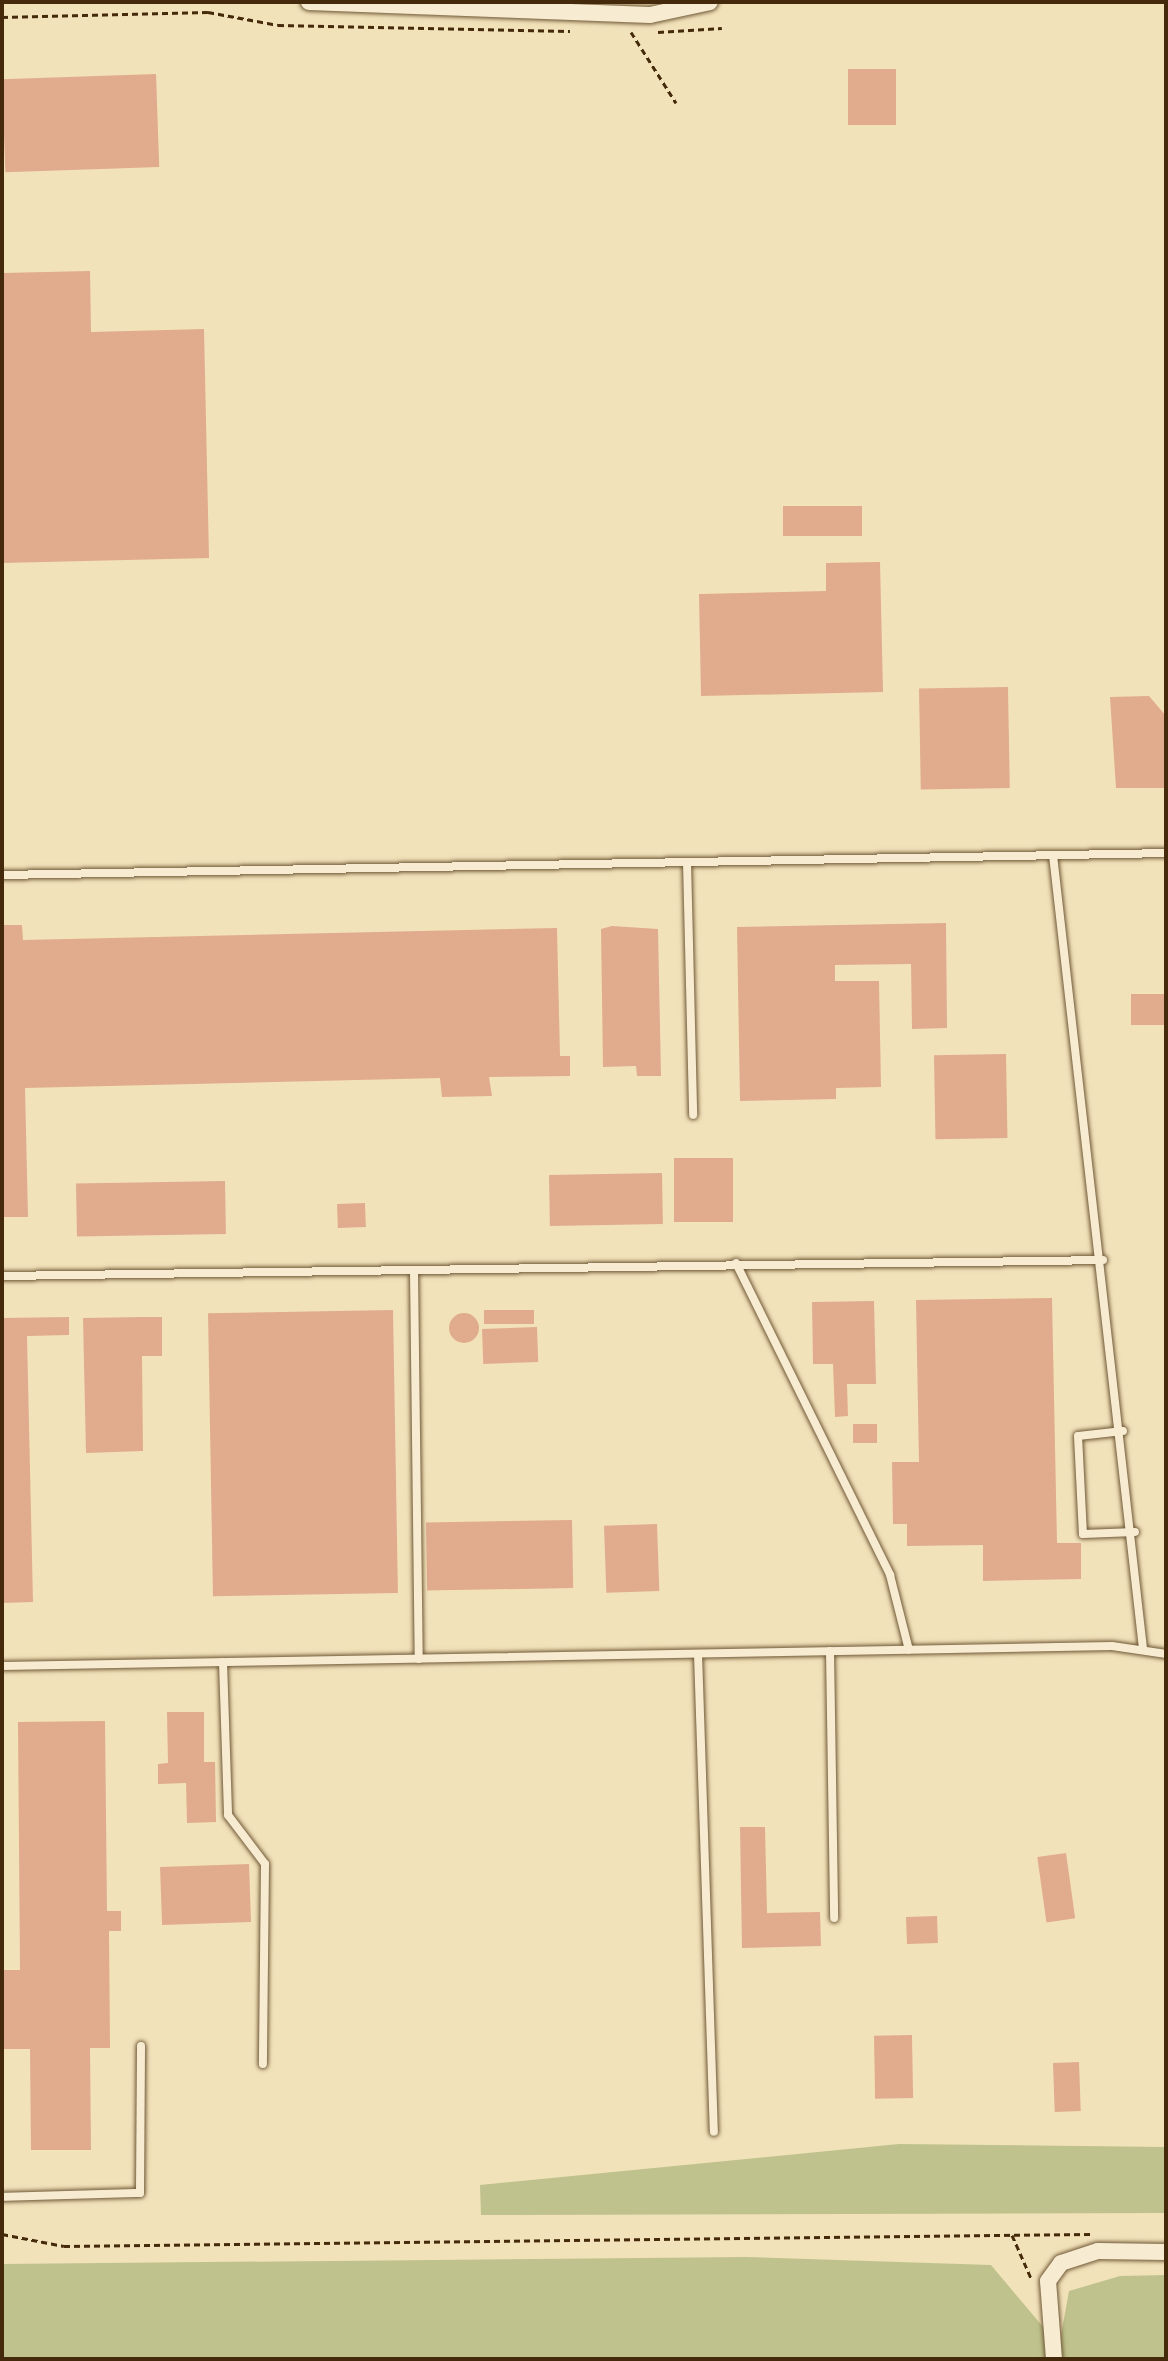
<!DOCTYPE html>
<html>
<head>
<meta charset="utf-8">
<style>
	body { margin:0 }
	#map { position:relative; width:1168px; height:2361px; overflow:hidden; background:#f2e2ba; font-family:"Old Standard TT",serif }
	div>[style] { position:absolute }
	.green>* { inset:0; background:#bfc28c }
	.building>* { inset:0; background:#e1ab8e; transform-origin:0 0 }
	.round { border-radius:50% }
	.path>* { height:3px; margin-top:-1.5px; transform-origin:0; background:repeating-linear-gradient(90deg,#442a0a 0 6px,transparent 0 10px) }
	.roads { filter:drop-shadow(0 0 2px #705836) drop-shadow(0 0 2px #705836) }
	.lane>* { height:8px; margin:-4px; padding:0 4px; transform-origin:4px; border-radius:4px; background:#f7ecd2 }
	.street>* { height:16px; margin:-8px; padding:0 8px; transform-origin:8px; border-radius:8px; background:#f7ecd2 }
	span { translate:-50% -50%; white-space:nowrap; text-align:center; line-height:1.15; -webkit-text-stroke:7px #f7ecd2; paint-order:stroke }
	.frame { position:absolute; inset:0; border:4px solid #442a0a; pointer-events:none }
</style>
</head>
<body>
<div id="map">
	<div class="green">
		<div style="clip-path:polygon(899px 2144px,1166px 2147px,1166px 2213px,481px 2215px,480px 2185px)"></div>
		<div style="clip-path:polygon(746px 2257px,991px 2265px,1059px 2346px,1069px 2291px,1120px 2276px,1166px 2275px,1166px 2359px,2px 2359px,2px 2264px)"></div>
	</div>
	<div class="building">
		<div style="left:848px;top:69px;width:48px;height:56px"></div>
		<div style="left:156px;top:74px;width:93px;height:154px;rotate:88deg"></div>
		<div style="clip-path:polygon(90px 271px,91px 332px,204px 329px,209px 558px,2px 563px,2px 273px)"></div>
		<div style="left:862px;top:506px;width:30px;height:79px;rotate:90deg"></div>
		<div style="clip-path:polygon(880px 562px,883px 692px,701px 696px,699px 594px,826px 591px,826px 563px)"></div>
		<div style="left:1008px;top:687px;width:101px;height:89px;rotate:89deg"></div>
		<div style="clip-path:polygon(1149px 696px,1166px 716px,1166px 788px,1116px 788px,1110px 697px)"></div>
		<div style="clip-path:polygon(946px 923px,947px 1028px,912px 1029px,911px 964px,835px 965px,835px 981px,879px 981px,881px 1087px,836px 1088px,836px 1099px,740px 1101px,737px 927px)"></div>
		<div style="clip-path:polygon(2px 925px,22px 925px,23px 940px,557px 928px,560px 1056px,570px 1056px,570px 1076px,489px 1077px,492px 1096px,442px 1097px,440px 1078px,25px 1088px,28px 1217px,2px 1217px)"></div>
		<div style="clip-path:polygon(612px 926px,658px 929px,661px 1076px,637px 1076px,636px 1066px,603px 1067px,601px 929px)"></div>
		<div style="left:1166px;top:994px;width:31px;height:35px;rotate:90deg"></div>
		<div style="left:1006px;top:1054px;width:84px;height:72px;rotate:89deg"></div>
		<div style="left:674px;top:1158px;width:59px;height:64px"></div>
		<div style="left:662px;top:1173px;width:51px;height:113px;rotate:89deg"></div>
		<div style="left:225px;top:1181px;width:53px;height:149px;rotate:89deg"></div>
		<div style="left:365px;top:1203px;width:24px;height:28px;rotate:88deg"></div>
		<div style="clip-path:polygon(1052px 1298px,1057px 1543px,1081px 1543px,1081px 1579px,983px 1581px,983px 1545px,907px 1546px,907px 1524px,893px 1524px,892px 1462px,919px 1462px,916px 1300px)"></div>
		<div style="clip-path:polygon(874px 1301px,876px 1384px,847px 1384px,848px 1416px,835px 1417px,833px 1364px,813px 1364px,812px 1302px)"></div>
		<div style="left:393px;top:1310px;width:283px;height:185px;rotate:89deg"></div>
		<div style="left:534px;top:1310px;width:14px;height:50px;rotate:90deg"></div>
		<div class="round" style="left:449px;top:1313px;width:30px;height:30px"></div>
		<div style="clip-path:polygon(69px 1317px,69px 1335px,27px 1336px,33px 1602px,2px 1603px,2px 1318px)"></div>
		<div style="clip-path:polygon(142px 1317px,162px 1317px,162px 1356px,142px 1356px,143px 1451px,86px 1453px,83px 1318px)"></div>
		<div style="left:537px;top:1327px;width:35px;height:55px;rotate:88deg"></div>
		<div style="left:853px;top:1424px;width:24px;height:19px"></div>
		<div style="left:572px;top:1520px;width:68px;height:146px;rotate:89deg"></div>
		<div style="left:657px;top:1524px;width:67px;height:53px;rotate:88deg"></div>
		<div style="clip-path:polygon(167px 1712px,204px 1712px,204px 1762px,215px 1762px,216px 1822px,187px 1823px,186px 1783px,158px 1784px,158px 1764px,168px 1763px)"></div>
		<div style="clip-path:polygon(105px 1721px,107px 1911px,121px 1911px,121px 1931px,109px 1931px,110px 2048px,90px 2048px,91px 2150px,31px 2150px,30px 2049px,2px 2049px,2px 1970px,20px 1970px,18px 1722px)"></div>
		<div style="clip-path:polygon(740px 1827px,765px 1827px,767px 1913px,820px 1912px,821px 1946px,742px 1948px)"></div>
		<div style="left:1066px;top:1853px;width:66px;height:29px;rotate:82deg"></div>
		<div style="left:249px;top:1864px;width:58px;height:89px;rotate:88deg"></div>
		<div style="left:937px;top:1916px;width:27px;height:31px;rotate:88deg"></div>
		<div style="left:912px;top:2035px;width:63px;height:38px;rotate:89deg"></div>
		<div style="left:1079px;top:2062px;width:49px;height:26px;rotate:88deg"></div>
	</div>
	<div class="path">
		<div style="left:2px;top:17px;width:206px;rotate:-1.4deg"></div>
		<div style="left:208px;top:12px;width:71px;rotate:10.5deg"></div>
		<div style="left:278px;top:25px;width:292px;rotate:1.2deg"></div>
		<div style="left:631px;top:32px;width:84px;rotate:57.6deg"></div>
		<div style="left:658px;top:32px;width:64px;rotate:-3.6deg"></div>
		<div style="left:2px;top:2234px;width:63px;rotate:11deg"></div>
		<div style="left:64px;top:2246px;width:1028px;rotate:-0.67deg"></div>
		<div style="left:1012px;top:2235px;width:47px;rotate:66.2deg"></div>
	</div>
	<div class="roads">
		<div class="lane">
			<div style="left:1053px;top:855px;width:799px;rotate:83.53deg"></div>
			<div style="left:687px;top:862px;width:253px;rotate:88.6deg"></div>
			<div style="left:2px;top:875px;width:1164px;rotate:-1.08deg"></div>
			<div style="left:736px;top:1263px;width:348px;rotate:63.7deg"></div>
			<div style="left:890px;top:1575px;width:77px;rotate:75.8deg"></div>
			<div style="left:414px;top:1271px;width:388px;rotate:89.3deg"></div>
			<div style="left:2px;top:1276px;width:1101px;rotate:-0.83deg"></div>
			<div style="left:1123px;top:1431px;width:45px;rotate:173.7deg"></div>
			<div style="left:1078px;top:1436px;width:98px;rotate:87.1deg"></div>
			<div style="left:1083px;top:1534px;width:52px;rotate:-2.2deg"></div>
			<div style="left:830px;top:1651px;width:267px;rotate:89.1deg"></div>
			<div style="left:698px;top:1654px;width:478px;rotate:88.1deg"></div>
			<div style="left:223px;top:1662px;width:153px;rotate:88.1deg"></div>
			<div style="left:228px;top:1815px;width:61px;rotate:52.9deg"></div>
			<div style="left:265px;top:1864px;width:200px;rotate:90.6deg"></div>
			<div style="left:2px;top:1666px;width:1110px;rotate:-1.03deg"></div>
			<div style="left:1112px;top:1646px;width:55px;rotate:8.4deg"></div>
			<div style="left:2px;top:2197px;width:138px;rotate:-1.7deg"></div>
			<div style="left:140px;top:2193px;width:147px;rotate:-89.6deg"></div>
		</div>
		<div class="street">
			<div style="left:309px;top:2px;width:341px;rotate:2.2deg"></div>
			<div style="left:650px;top:15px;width:61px;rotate:-12.2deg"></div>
			<div style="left:1054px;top:2359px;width:78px;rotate:-94.4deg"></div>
			<div style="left:1048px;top:2281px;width:22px;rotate:-54deg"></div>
			<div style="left:1061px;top:2263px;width:39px;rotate:-18deg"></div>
			<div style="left:1098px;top:2251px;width:68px;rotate:0.8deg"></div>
		</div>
	</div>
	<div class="frame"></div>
</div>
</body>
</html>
